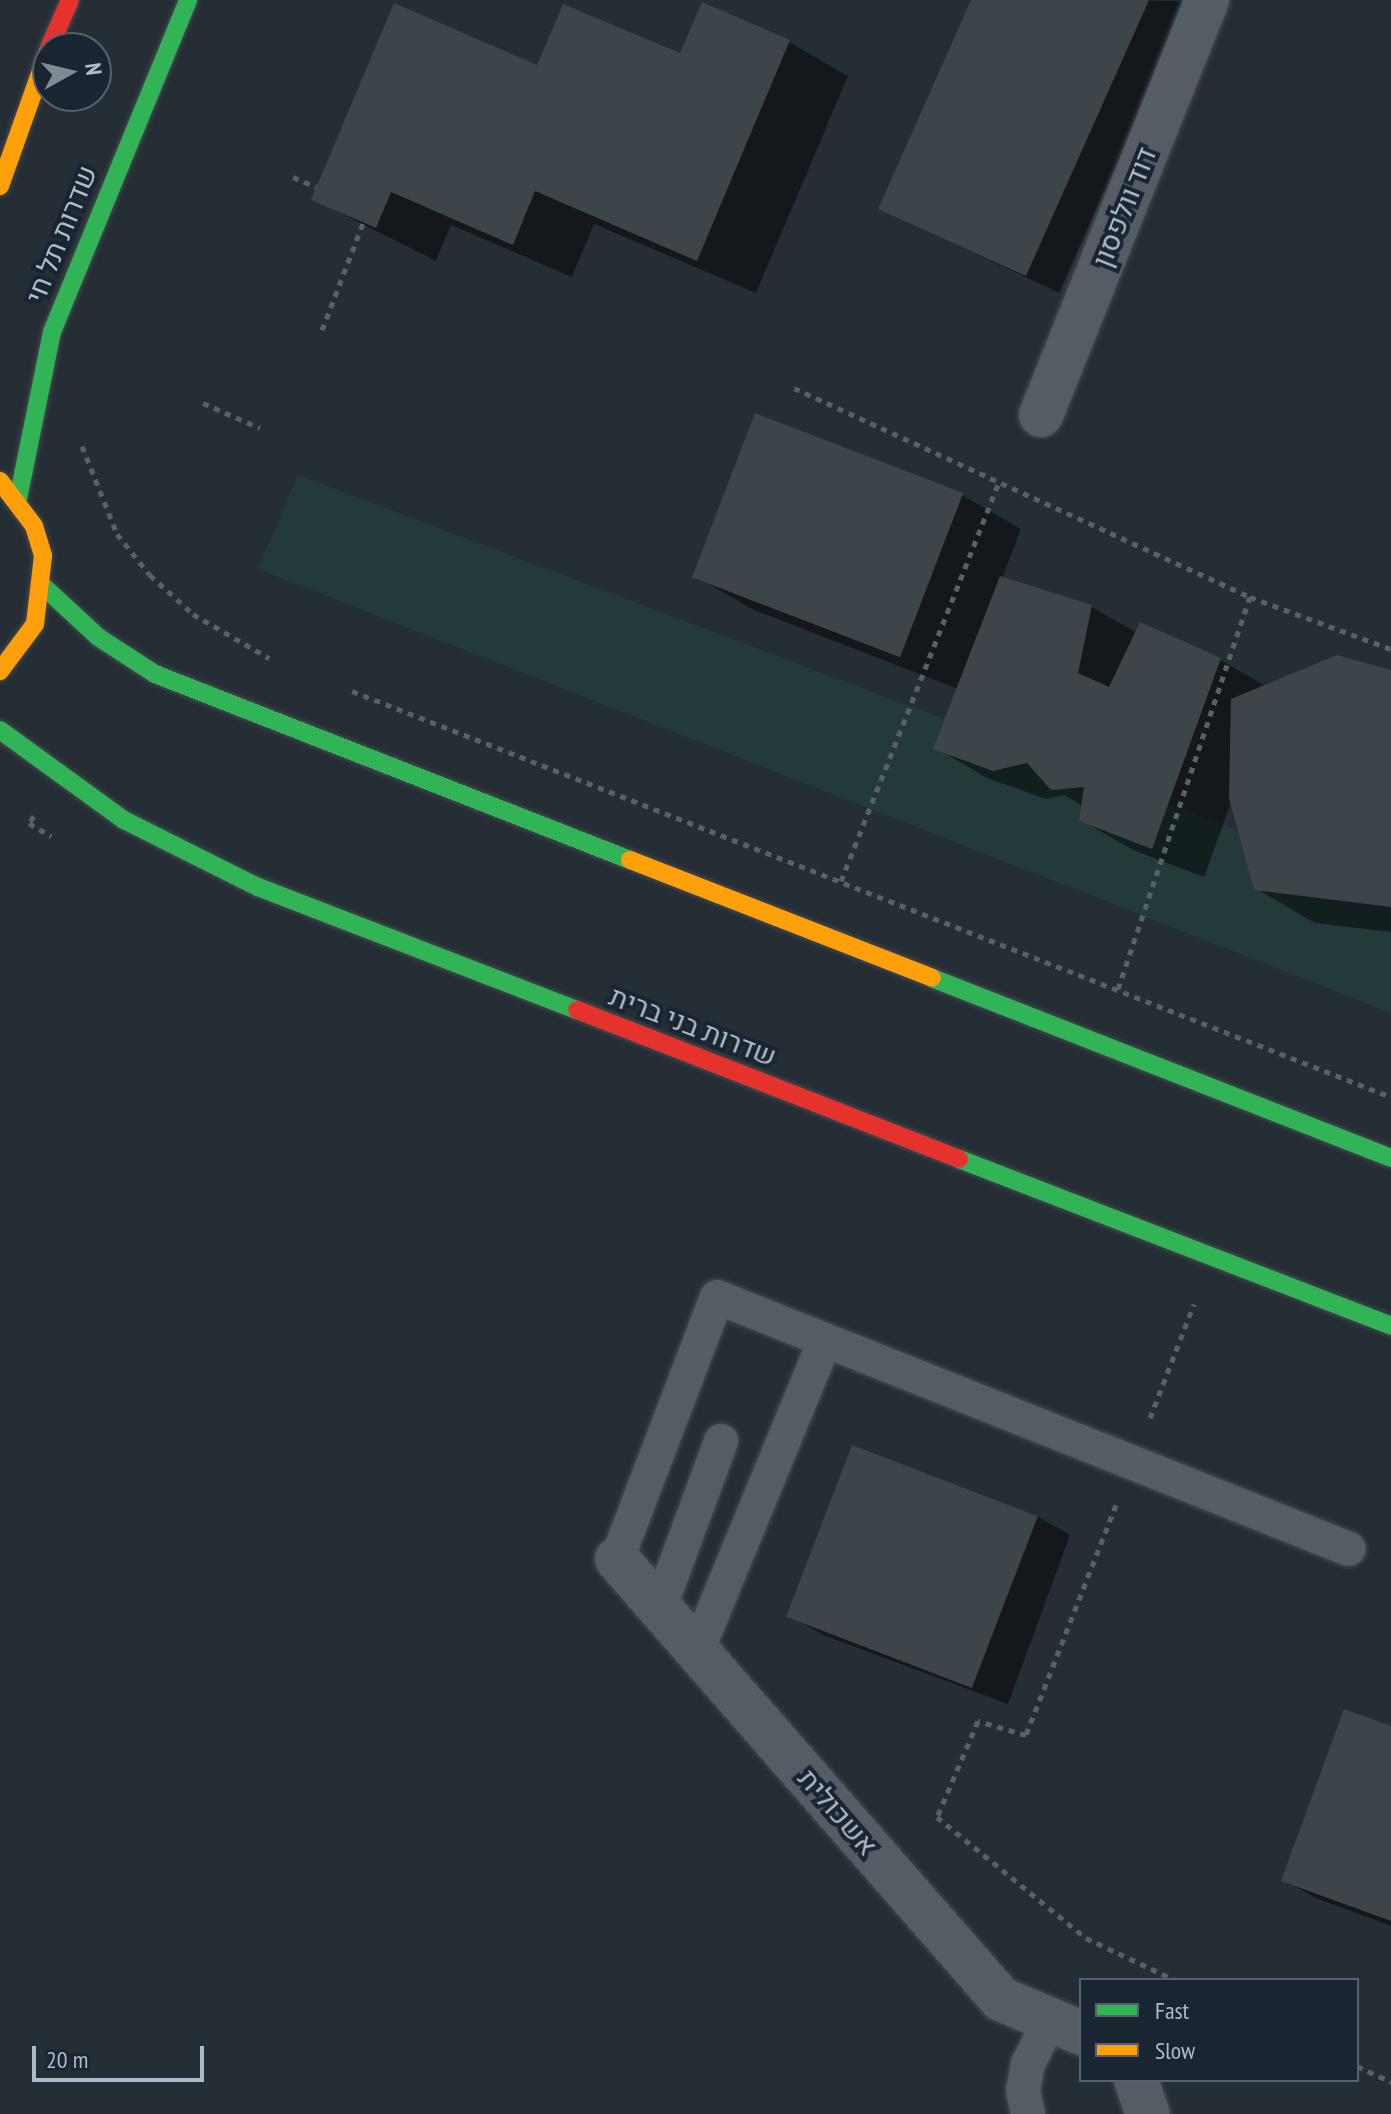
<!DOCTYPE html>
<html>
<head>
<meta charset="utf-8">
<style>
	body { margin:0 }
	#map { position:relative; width:1391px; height:2114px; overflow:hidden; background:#262e35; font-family:"PT Sans Narrow",Heebo,sans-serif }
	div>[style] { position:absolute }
	.green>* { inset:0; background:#233a3b }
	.shadow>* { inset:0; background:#0007 }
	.building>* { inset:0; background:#3d444a; transform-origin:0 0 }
	.path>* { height:5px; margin-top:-2.5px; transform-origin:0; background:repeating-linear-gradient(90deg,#5a6166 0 6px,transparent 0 12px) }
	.roads { filter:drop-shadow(0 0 2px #444a50) drop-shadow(0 0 2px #444a50) }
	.lane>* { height:34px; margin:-17px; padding:0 17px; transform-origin:17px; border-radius:17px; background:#565c64 }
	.street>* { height:44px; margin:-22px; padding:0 22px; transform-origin:22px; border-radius:22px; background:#565c64 }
	.fast>* { height:18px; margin:-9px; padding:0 9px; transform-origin:9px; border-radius:9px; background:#30b455 }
	.slow>* { height:18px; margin:-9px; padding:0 9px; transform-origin:9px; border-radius:9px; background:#ff9f0a }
	.jam>* { height:18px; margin:-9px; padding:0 9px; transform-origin:9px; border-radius:9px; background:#e5322d }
	span { translate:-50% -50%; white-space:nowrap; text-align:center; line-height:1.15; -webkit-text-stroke:8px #192530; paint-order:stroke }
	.street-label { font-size:28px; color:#afbbc8 }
	.legend { position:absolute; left:1079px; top:1978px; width:280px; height:104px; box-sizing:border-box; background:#192530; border:2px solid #55616d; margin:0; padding:10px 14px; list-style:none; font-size:24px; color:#afbbc8 }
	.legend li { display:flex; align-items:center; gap:16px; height:40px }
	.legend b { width:40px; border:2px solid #55616d }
	.north { position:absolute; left:32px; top:32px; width:80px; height:80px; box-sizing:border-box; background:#192530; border:2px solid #55616d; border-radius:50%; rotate:82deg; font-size:22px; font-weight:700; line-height:32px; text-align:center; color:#afbbc8 }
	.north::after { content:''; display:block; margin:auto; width:28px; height:36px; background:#7f8a95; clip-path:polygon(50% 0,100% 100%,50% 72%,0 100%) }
	.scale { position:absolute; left:32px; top:2046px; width:172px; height:36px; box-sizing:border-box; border:4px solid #afbbc8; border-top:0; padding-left:10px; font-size:24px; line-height:28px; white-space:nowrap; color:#afbbc8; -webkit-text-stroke:6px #192530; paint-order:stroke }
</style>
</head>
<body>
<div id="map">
	<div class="green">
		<div style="clip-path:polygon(298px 475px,1391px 888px,1391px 1013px,258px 569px)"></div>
	</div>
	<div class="shadow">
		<div style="clip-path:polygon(973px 0,1189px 1px,1059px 293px,880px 208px)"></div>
		<div style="clip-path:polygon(703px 5px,789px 42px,848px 76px,756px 293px,594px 224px,572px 277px,451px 225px,436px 261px,313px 199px,538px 68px,681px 56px)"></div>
		<div style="clip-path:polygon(962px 495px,1021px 529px,1002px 579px,1092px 607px,1137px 633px,1220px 660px,1266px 686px,1391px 672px,1391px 932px,1315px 923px,1255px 888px,1232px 800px,1204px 877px,1133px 850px,1081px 820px,1083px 806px,1064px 795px,1046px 799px,987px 778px,936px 748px,958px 689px,754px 610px,695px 576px)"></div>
		<div style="clip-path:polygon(1037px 1516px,1070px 1535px,1008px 1704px,823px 1635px,791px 1616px)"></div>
		<div style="clip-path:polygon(1391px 1728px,1391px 1926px,1316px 1898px,1284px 1880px)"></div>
	</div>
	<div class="building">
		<div style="clip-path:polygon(971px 0,1149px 0,1026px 276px,878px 209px)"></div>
		<div style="clip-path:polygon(702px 2px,790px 40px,697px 261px,535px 191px,513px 245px,391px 192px,376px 228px,311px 200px,394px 3px,537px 65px,563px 4px,680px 53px)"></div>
		<div style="left:755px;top:413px;width:223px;height:176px;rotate:21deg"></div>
		<div style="clip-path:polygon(1000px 576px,1092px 605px,1078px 673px,1109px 687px,1140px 622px,1221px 658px,1152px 849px,1079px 821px,1084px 787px,1051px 790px,1027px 763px,993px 771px,933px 749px)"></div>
		<div style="clip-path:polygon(1337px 655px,1391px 670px,1391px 907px,1254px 890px,1229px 798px,1231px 699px)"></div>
		<div style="left:852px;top:1445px;width:199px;height:184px;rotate:21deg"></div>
		<div style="clip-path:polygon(1344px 1709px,1391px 1726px,1391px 1921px,1281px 1881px)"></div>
	</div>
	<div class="path">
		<div style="left:293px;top:177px;width:25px;rotate:23deg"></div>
		<div style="left:322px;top:330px;width:115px;rotate:-69deg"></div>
		<div style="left:794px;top:388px;width:502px;rotate:24.62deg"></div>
		<div style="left:1250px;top:597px;width:150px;rotate:20.2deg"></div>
		<div style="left:203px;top:403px;width:62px;rotate:23.7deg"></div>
		<div style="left:82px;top:446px;width:95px;rotate:68.3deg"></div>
		<div style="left:117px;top:534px;width:53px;rotate:51.2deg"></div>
		<div style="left:150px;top:575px;width:58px;rotate:42.2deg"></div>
		<div style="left:193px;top:614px;width:88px;rotate:30.1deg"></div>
		<div style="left:352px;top:691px;width:1116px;rotate:21.34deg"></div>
		<div style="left:34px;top:816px;width:9px;rotate:126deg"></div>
		<div style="left:29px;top:823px;width:26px;rotate:31deg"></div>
		<div style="left:841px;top:881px;width:430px;rotate:-68.4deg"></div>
		<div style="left:1118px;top:989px;width:414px;rotate:-71.4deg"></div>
		<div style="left:1150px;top:1418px;width:122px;rotate:-68.9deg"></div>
		<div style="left:1116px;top:1505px;width:247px;rotate:111.4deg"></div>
		<div style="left:1026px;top:1735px;width:50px;rotate:-163.7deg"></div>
		<div style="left:978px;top:1721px;width:104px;rotate:113.1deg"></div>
		<div style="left:937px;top:1817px;width:192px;rotate:39.1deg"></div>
		<div style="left:1086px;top:1938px;width:98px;rotate:25.3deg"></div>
		<div style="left:1357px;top:2066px;width:38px;rotate:25deg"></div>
	</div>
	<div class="roads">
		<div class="lane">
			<div style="left:617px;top:1559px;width:280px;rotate:-69.1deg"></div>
			<div style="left:717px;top:1297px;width:680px;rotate:21.74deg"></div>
			<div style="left:660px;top:1607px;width:177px;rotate:-69.8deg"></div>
			<div style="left:697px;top:1651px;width:336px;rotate:-67.6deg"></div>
			<div style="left:1028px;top:2114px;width:24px;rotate:-102deg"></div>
			<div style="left:1023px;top:2091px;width:27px;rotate:-80deg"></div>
			<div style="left:1028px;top:2064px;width:51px;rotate:-63.4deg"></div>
		</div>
		<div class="street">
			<div style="left:1041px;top:415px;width:447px;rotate:-68.2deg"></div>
			<div style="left:617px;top:1559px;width:584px;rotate:48.89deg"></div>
			<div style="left:1001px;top:1999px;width:87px;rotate:23deg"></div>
			<div style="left:1136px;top:2080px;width:36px;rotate:71deg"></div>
		</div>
		<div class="fast">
			<div style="left:18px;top:499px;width:170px;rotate:-78.5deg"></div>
			<div style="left:52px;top:332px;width:359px;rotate:-67.7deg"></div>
			<div style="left:43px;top:586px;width:75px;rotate:42.8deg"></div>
			<div style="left:98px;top:637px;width:68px;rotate:33deg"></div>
			<div style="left:155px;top:674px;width:510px;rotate:21.38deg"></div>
			<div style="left:0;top:730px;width:153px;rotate:36deg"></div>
			<div style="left:124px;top:820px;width:150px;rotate:26.6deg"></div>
			<div style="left:258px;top:887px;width:342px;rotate:21.1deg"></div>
			<div style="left:932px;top:978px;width:493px;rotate:21.4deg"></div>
			<div style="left:959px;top:1159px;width:463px;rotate:21.1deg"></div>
		</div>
		<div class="slow">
			<div style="left:0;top:186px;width:143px;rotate:-70.4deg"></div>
			<div style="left:0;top:481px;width:56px;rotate:52.9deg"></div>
			<div style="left:34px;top:526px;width:31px;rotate:73deg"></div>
			<div style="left:43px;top:556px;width:68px;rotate:96.7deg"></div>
			<div style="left:35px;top:624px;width:59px;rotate:126.7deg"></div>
			<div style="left:630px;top:860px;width:324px;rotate:21.3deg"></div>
		</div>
		<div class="jam">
			<div style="left:49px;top:48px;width:52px;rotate:-66.4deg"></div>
			<div style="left:577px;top:1010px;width:410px;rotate:21.3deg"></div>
		</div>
	</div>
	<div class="street-label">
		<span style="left:1124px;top:207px;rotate:-68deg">דוד וולפסון</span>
		<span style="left:61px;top:234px;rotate:-68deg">שדרות תל חי</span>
		<span style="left:693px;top:1026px;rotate:21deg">שדרות בני ברית</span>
		<span style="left:838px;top:1812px;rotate:49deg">אשכולית</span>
	</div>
	<ul class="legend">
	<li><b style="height:10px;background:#30b455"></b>Fast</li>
	<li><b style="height:10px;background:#ff9f0a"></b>Slow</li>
	</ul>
	<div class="north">N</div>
	<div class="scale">20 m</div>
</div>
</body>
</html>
